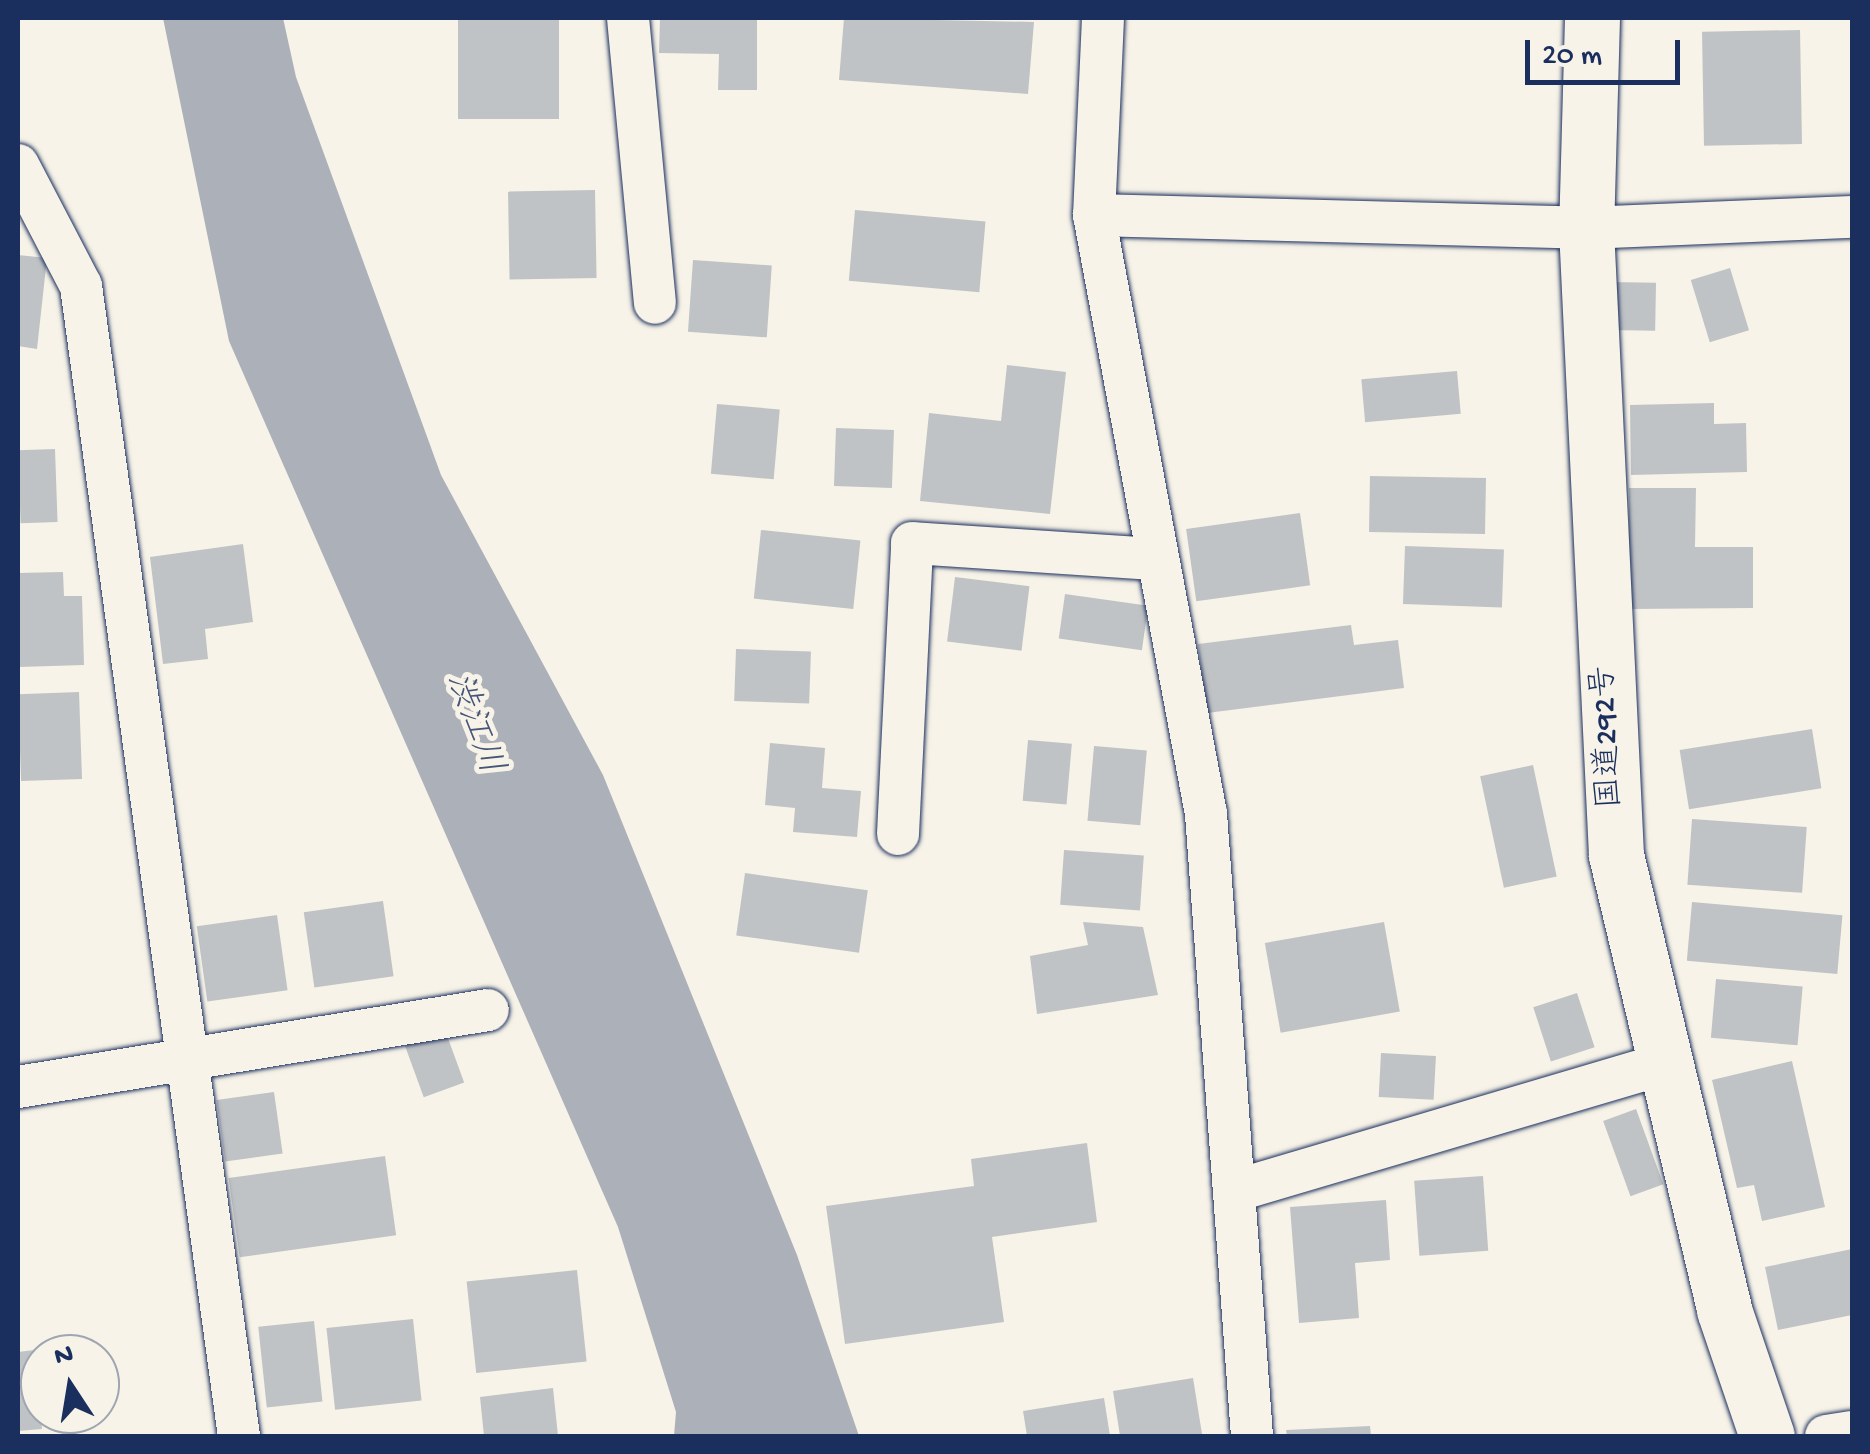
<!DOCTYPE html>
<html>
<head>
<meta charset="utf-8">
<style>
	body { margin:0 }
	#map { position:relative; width:1870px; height:1454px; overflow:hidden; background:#f7f3e8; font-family:"Gochi Hand","Klee One",sans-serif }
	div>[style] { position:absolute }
	.water>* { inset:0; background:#acb0b9 }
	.building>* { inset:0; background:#c0c3c5; transform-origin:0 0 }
	.roads { filter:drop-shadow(0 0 2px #1b2f5e) drop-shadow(0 0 2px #1b2f5e) }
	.minor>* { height:42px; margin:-21px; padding:0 21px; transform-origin:21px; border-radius:21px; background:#f7f3e8 }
	.trunk>* { height:55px; margin:-27.5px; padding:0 27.5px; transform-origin:27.5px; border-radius:27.5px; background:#f7f3e8 }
	span { translate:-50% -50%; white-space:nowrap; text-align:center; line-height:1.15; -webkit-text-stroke:10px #f7f3e8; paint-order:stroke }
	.street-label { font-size:32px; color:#1b2f5e }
	.water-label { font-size:35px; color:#465679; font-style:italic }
	.frame { position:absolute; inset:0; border:20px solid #1b2f5e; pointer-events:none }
	.north { position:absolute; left:20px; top:1334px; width:100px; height:100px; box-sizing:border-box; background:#f7f3e8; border:2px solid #9fa5b1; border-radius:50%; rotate:348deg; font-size:28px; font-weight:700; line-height:40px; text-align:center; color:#1b2f5e }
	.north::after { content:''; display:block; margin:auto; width:35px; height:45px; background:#1b2f5e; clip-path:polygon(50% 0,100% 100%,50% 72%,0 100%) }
	.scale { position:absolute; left:1525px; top:40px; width:155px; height:45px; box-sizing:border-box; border:5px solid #1b2f5e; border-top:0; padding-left:12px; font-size:30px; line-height:35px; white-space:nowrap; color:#1b2f5e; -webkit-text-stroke:8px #f7f3e8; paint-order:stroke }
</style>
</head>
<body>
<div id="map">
	<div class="water">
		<div style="clip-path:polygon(163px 18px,283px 18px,296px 77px,441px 475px,603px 775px,797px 1255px,859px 1436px,674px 1436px,676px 1412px,618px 1227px,229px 341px)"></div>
	</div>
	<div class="building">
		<div style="left:458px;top:18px;width:101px;height:101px"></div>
		<div style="clip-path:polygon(660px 18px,757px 18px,757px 90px,718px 90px,719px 54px,659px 53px)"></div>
		<div style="clip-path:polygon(844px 18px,1034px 22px,1028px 94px,839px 80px)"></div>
		<div style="left:1800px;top:30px;width:114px;height:98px;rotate:89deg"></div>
		<div style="left:595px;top:190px;width:88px;height:87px;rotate:89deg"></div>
		<div style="left:855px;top:210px;width:131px;height:71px;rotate:5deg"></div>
		<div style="clip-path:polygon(18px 255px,47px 258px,37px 349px,18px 346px)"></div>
		<div style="left:693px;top:260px;width:79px;height:72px;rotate:4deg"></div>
		<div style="left:1730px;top:268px;width:65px;height:41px;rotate:73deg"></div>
		<div style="left:1609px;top:282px;width:47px;height:48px;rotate:1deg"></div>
		<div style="clip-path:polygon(1007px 365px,1066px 372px,1050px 514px,920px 501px,929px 413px,1001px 421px)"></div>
		<div style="left:1457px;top:371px;width:43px;height:96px;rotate:85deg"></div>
		<div style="clip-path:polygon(1714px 403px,1714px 424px,1746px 423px,1747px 472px,1631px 475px,1630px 405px)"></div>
		<div style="left:717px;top:404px;width:63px;height:70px;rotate:5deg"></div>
		<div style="left:836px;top:428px;width:58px;height:58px;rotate:2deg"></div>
		<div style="left:55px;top:449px;width:73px;height:37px;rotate:88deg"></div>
		<div style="left:1370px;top:476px;width:116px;height:56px;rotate:1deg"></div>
		<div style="clip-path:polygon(1629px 488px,1696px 488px,1695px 547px,1753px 547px,1753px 608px,1629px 609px)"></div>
		<div style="left:1300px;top:513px;width:73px;height:115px;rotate:82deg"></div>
		<div style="left:761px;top:530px;width:100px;height:69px;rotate:6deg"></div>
		<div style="clip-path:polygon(243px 544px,253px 622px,205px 629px,208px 659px,163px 664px,150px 557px)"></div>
		<div style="left:1405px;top:546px;width:99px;height:58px;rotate:2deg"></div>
		<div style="clip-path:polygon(63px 572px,64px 596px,82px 596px,84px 665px,18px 667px,18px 573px)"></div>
		<div style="left:955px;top:577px;width:75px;height:65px;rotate:7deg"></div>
		<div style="left:1065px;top:594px;width:84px;height:45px;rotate:8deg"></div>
		<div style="clip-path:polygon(1351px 625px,1354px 645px,1398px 640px,1404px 688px,1207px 713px,1198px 644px)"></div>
		<div style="left:736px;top:649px;width:75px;height:52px;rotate:2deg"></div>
		<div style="left:79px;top:692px;width:87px;height:61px;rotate:88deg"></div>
		<div style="left:1812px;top:729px;width:60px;height:134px;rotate:81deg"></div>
		<div style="left:1028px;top:740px;width:44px;height:61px;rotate:5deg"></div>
		<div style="clip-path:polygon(770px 743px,825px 748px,822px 788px,861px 791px,857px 837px,793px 832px,795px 808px,765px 805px)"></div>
		<div style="left:1094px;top:746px;width:53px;height:75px;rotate:5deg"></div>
		<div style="left:1533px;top:765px;width:114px;height:54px;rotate:78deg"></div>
		<div style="left:1692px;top:819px;width:115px;height:66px;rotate:4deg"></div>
		<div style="left:1064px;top:850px;width:80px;height:55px;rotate:4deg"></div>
		<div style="left:745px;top:873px;width:124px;height:63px;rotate:8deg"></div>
		<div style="left:383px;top:901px;width:76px;height:80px;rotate:82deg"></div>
		<div style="left:1692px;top:902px;width:151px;height:59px;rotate:5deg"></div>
		<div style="left:277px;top:915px;width:76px;height:81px;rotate:82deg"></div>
		<div style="clip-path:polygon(1083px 922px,1143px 927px,1158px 995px,1037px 1014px,1030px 956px,1088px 945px)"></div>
		<div style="left:1384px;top:922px;width:91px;height:121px;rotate:80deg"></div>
		<div style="left:1716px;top:979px;width:87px;height:59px;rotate:5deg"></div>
		<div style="left:1577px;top:993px;width:57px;height:46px;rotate:72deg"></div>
		<div style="left:445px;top:1030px;width:56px;height:43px;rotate:70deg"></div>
		<div style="left:1381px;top:1053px;width:55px;height:44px;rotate:3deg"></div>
		<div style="clip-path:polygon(1792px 1061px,1825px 1207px,1762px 1221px,1754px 1185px,1737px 1188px,1712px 1080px)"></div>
		<div style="left:274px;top:1092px;width:62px;height:58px;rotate:82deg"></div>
		<div style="left:1636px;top:1109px;width:80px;height:35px;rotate:70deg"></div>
		<div style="clip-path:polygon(1087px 1143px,1097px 1222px,992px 1237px,1004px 1322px,845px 1344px,826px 1206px,974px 1186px,971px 1159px)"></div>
		<div style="left:385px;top:1156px;width:80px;height:158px;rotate:82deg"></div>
		<div style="left:1483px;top:1176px;width:75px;height:69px;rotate:86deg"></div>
		<div style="clip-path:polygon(1386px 1200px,1390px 1260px,1355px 1263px,1359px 1318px,1299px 1323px,1290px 1207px)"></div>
		<div style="clip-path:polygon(1852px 1249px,1852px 1315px,1778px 1330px,1765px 1267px)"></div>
		<div style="left:577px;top:1270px;width:92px;height:111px;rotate:84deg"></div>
		<div style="left:413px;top:1319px;width:82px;height:87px;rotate:84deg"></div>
		<div style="left:314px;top:1321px;width:81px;height:56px;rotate:84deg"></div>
		<div style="clip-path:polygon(34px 1350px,42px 1429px,18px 1431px,18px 1352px)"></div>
		<div style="clip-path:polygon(1193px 1378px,1202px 1434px,1120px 1436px,1113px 1391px)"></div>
		<div style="clip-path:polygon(553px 1388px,558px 1436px,484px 1436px,480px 1397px)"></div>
		<div style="clip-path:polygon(1104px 1398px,1110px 1436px,1027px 1436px,1023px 1411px)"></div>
		<div style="clip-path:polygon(1370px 1426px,1371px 1436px,1287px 1436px,1286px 1430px)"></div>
	</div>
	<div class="roads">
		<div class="minor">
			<div style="left:628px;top:18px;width:286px;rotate:84.6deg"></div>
			<div style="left:1103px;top:18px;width:197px;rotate:92.6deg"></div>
			<div style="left:1094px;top:215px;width:609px;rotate:79.41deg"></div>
			<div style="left:1206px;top:814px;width:624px;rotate:85.77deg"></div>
			<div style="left:18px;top:165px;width:136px;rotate:62.5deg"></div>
			<div style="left:81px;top:286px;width:1161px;rotate:82.18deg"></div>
			<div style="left:1094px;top:215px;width:492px;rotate:1.5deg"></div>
			<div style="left:1586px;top:228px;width:266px;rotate:-2.4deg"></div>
			<div style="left:898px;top:834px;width:291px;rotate:-87.2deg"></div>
			<div style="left:912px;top:543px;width:244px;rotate:3.8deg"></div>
			<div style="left:18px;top:1087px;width:476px;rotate:-9.3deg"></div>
			<div style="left:1238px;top:1190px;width:446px;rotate:-16.5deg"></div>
			<div style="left:1826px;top:1436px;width:26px;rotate:-9deg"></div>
		</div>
		<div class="trunk">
			<div style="left:1592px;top:18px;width:210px;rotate:91.6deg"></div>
			<div style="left:1586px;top:228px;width:628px;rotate:87.26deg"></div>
			<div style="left:1616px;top:855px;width:468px;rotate:76.6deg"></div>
			<div style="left:1724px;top:1310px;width:133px;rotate:71.2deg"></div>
		</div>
	</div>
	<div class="street-label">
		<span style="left:1609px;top:737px;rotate:-93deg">国道292号</span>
	</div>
	<div class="water-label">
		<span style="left:472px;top:724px;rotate:70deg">渋江川</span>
	</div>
	<div class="frame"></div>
	<div class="north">N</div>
	<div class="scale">20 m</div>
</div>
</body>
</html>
